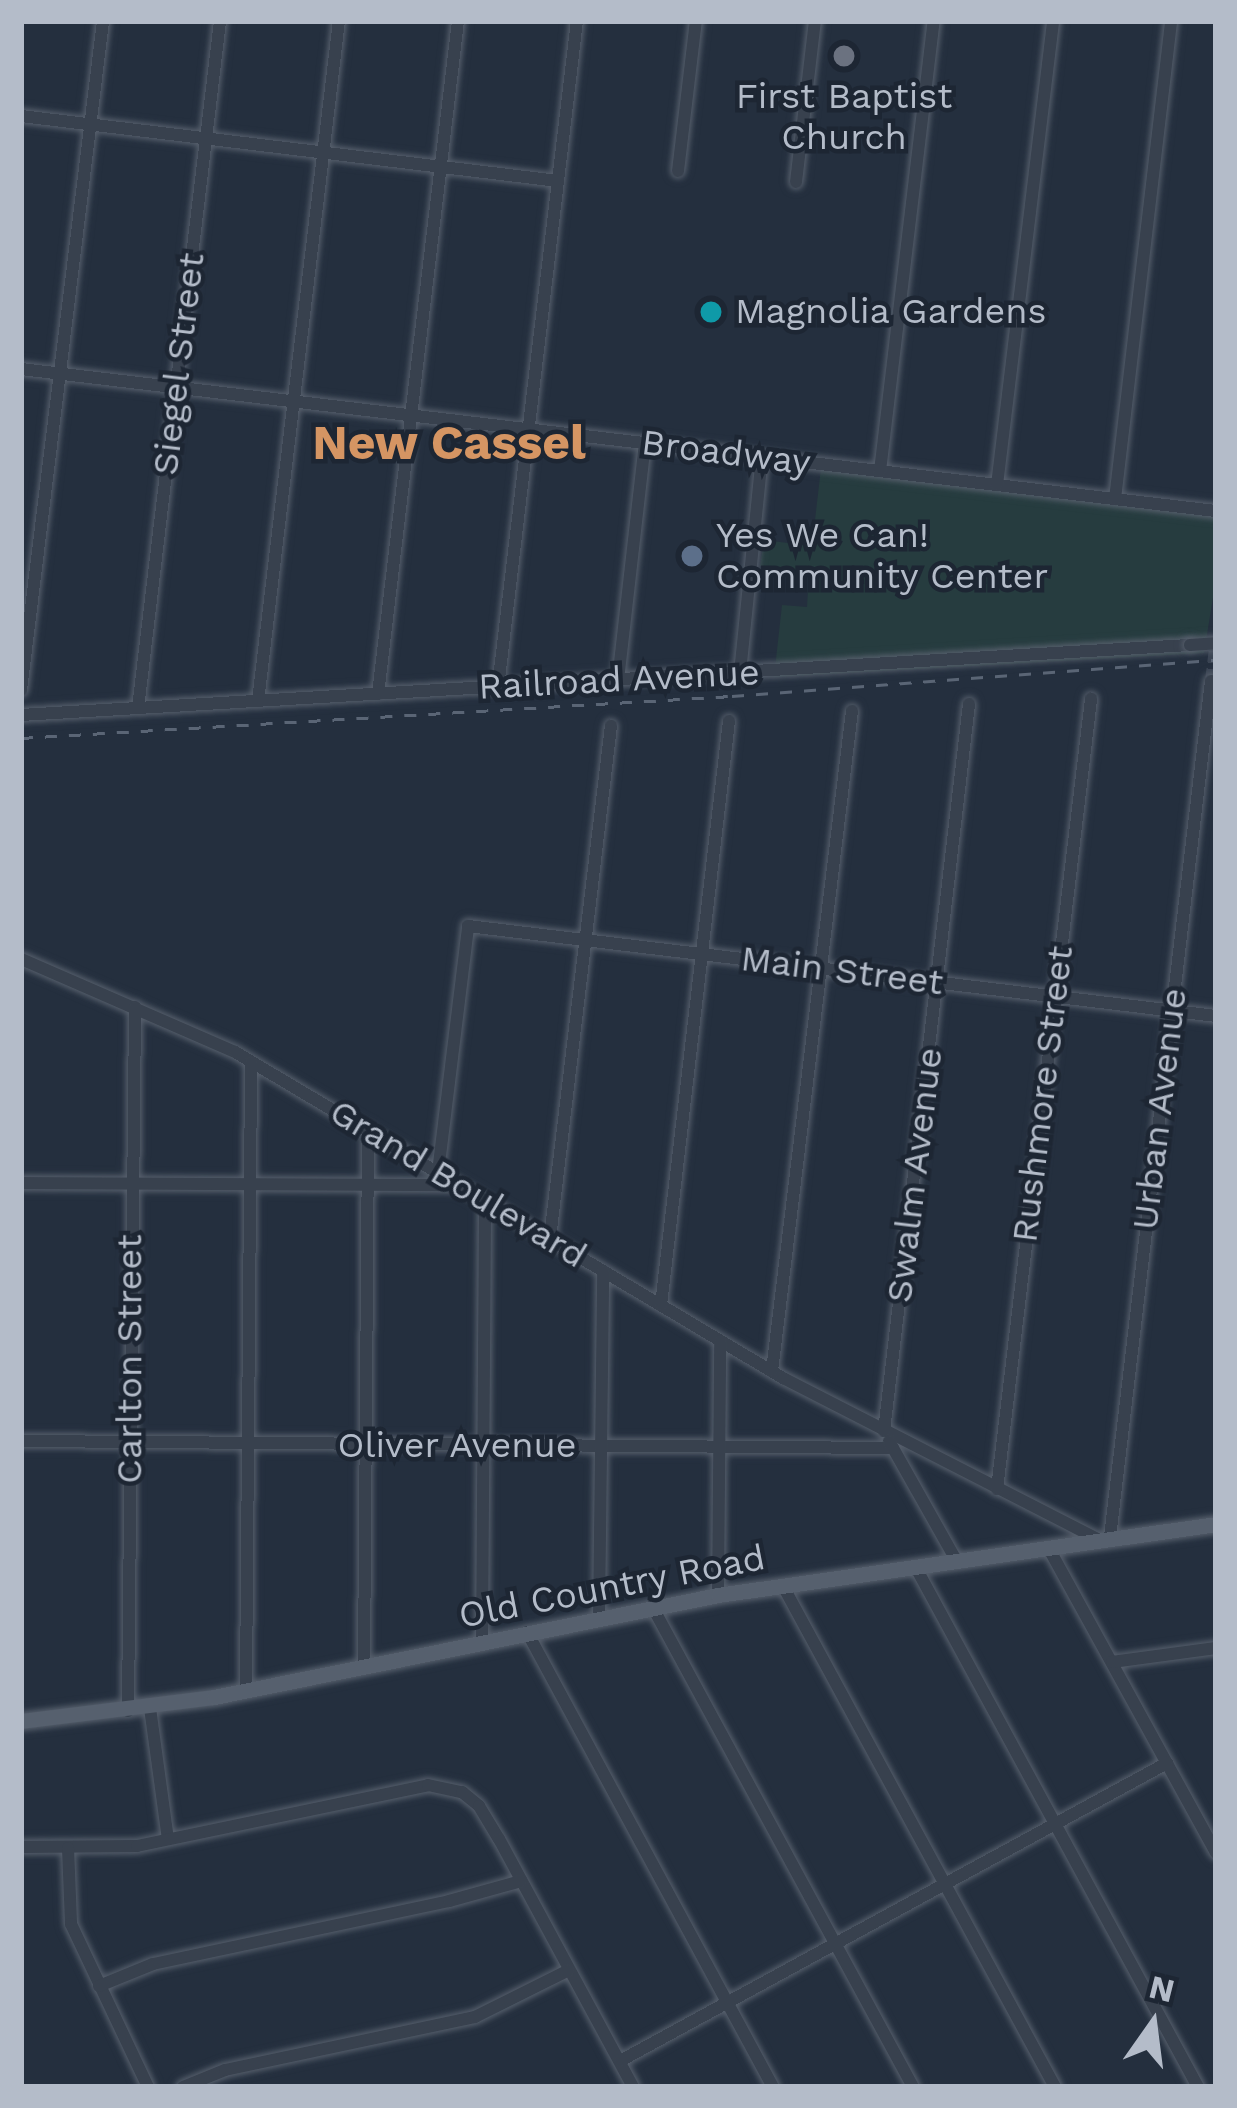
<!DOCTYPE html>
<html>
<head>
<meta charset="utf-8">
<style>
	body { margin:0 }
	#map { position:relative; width:1237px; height:2108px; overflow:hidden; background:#242f3e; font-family:"Work Sans",sans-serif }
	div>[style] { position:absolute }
	.green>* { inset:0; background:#263c3f }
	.minor-tunnel>* { height:12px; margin-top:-6px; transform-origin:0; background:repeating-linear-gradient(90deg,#3a4453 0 12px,transparent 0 18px) }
	.roads { filter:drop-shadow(0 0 3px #565f6c) drop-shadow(0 0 3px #565f6c) }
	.minor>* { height:12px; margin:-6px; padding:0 6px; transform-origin:6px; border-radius:6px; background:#38414e }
	.major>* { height:15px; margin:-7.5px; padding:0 7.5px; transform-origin:7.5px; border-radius:7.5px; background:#56606e }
	.rail>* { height:3px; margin-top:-1.5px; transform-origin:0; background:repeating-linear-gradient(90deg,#5a6575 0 12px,transparent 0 24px) }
	.bridges { filter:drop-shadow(0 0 3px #565f6c) drop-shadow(0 0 3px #565f6c) }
	.minor-bridge>* { height:12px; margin:-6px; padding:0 6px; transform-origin:6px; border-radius:6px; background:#38414e }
	.dots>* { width:33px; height:33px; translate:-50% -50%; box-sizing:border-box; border:6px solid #1d2633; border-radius:50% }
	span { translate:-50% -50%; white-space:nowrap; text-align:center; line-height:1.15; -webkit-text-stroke:9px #1d2633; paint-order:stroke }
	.poi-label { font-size:36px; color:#b4bcc9 }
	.left { translate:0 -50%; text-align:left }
	.street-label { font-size:36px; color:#b4bcc9 }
	.district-label { font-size:48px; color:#d59563; font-weight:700 }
	.frame { position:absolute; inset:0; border:24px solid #b4bcc9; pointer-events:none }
	.north { position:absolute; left:1093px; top:1964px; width:120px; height:120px; -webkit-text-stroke:9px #1d2633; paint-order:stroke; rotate:14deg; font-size:33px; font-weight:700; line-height:48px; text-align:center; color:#b4bcc9 }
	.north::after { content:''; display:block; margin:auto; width:42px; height:54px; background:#b4bcc9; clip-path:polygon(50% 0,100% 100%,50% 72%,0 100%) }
</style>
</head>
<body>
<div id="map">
	<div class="green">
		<div style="clip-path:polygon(821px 468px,1216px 516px,1216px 579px,1204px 653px,774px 677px,782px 605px,807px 607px,809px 572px,760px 566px,764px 540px,812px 546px)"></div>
	</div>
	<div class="minor-tunnel">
		<div style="left:1211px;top:681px;width:40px;rotate:-82.9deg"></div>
	</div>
	<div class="roads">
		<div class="minor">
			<div style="left:21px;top:116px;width:541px;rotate:6.9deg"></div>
			<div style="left:678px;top:171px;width:151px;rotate:-83.2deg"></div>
			<div style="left:796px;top:182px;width:162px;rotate:-83.3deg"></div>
			<div style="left:21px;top:369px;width:1203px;rotate:6.78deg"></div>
			<div style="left:880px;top:471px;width:453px;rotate:-83.2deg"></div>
			<div style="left:997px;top:485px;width:467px;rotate:-83.1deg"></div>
			<div style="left:1115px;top:499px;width:481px;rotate:-83.3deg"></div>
			<div style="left:740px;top:673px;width:217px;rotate:-84.2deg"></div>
			<div style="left:618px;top:680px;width:239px;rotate:-83.5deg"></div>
			<div style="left:498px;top:687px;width:671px;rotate:-83.24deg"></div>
			<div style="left:21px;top:690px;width:674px;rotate:-83.01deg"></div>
			<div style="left:378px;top:694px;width:678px;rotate:-83.22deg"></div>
			<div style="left:258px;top:701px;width:685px;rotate:-83.21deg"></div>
			<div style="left:138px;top:708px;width:692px;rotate:-83.19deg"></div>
			<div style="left:21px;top:715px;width:1171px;rotate:-3.43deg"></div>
			<div style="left:21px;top:959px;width:233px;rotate:23.5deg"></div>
			<div style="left:235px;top:1052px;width:638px;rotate:30.75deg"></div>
			<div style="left:783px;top:1378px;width:354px;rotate:27.1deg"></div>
			<div style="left:438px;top:1172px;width:248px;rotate:-83deg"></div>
			<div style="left:468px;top:926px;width:753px;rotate:6.86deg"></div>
			<div style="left:21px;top:1183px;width:437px;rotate:0.3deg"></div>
			<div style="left:550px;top:1238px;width:516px;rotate:-83.21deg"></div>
			<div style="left:661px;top:1305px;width:588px;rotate:-83.36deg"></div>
			<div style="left:772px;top:1371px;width:665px;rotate:-83.09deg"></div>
			<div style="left:884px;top:1431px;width:732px;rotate:-83.33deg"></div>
			<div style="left:21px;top:1441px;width:872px;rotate:0.46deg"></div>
			<div style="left:889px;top:1441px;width:137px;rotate:60.6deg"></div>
			<div style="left:997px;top:1489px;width:796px;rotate:-83.21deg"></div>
			<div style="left:1110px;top:1537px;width:862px;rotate:-83.27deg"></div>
			<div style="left:1048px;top:1547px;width:349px;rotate:61.2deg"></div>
			<div style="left:915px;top:1566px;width:593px;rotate:61.49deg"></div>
			<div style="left:783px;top:1586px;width:570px;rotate:61.5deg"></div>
			<div style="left:718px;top:1595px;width:254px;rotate:-89.5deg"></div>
			<div style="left:652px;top:1606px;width:547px;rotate:61.51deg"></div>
			<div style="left:599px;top:1616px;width:345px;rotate:-89.3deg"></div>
			<div style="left:527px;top:1632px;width:517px;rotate:61.6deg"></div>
			<div style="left:482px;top:1641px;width:440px;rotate:-89.6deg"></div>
			<div style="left:1112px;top:1662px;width:105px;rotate:-7.7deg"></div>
			<div style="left:364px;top:1666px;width:536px;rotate:-89.57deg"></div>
			<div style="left:246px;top:1691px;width:629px;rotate:-89.54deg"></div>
			<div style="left:150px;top:1708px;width:132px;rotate:82.2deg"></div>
			<div style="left:128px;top:1711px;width:704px;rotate:-89.43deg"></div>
			<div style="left:21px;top:1847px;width:116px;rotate:-0.5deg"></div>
			<div style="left:137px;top:1846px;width:297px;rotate:-11.8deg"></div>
			<div style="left:428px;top:1785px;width:35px;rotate:12deg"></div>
			<div style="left:462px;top:1792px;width:22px;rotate:39deg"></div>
			<div style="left:479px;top:1806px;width:39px;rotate:59deg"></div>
			<div style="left:499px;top:1839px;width:282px;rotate:61.6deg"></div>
			<div style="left:68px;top:1848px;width:76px;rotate:87.7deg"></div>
			<div style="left:71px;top:1924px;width:180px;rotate:64.7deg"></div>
			<div style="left:99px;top:1986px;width:58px;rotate:-22.2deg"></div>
			<div style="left:153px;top:1964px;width:303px;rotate:-12deg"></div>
			<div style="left:449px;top:1901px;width:75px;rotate:-15.5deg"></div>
			<div style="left:620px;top:2061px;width:623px;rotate:-28.58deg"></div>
			<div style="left:183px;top:2087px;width:45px;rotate:-22deg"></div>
			<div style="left:225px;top:2070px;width:256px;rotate:-12deg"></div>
			<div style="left:475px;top:2017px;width:105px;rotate:-26.6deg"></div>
		</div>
		<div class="major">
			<div style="left:21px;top:1721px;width:194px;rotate:-7.1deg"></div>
			<div style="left:214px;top:1697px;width:514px;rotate:-11.44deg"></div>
			<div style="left:718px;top:1595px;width:503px;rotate:-8.11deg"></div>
		</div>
	</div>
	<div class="rail">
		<div style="left:21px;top:738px;width:712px;rotate:-3.38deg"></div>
		<div style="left:732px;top:696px;width:485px;rotate:-4.3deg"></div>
	</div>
	<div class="bridges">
		<div class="minor-bridge">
			<div style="left:1190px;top:645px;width:26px;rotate:-4deg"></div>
		</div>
	</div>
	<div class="dots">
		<div style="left:844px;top:56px;background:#6b7280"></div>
		<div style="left:711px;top:312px;background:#0f9aa8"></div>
		<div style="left:692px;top:556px;background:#5c6f8a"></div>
	</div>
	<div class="poi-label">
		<span style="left:844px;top:117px">First Baptist<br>Church</span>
		<span class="left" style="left:735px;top:312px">Magnolia Gardens</span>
		<span class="left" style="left:716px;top:556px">Yes We Can!<br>Community Center</span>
	</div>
	<div class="street-label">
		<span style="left:179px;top:364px;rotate:-83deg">Siegel Street</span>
		<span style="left:726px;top:453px;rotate:7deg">Broadway</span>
		<span style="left:619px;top:680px;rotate:-3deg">Railroad Avenue</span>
		<span style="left:842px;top:971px;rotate:7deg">Main Street</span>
		<span style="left:1043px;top:1094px;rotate:-83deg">Rushmore Street</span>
		<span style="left:1160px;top:1109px;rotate:-83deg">Urban Avenue</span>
		<span style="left:915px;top:1175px;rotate:-83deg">Swalm Avenue</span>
		<span style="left:458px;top:1184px;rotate:31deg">Grand Boulevard</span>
		<span style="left:130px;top:1359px;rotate:-90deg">Carlton Street</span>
		<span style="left:457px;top:1446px">Oliver Avenue</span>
		<span style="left:612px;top:1587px;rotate:-11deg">Old Country Road</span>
	</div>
	<div class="district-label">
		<span style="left:449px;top:443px">New Cassel</span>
	</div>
	<div class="frame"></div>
	<div class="north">N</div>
</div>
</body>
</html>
